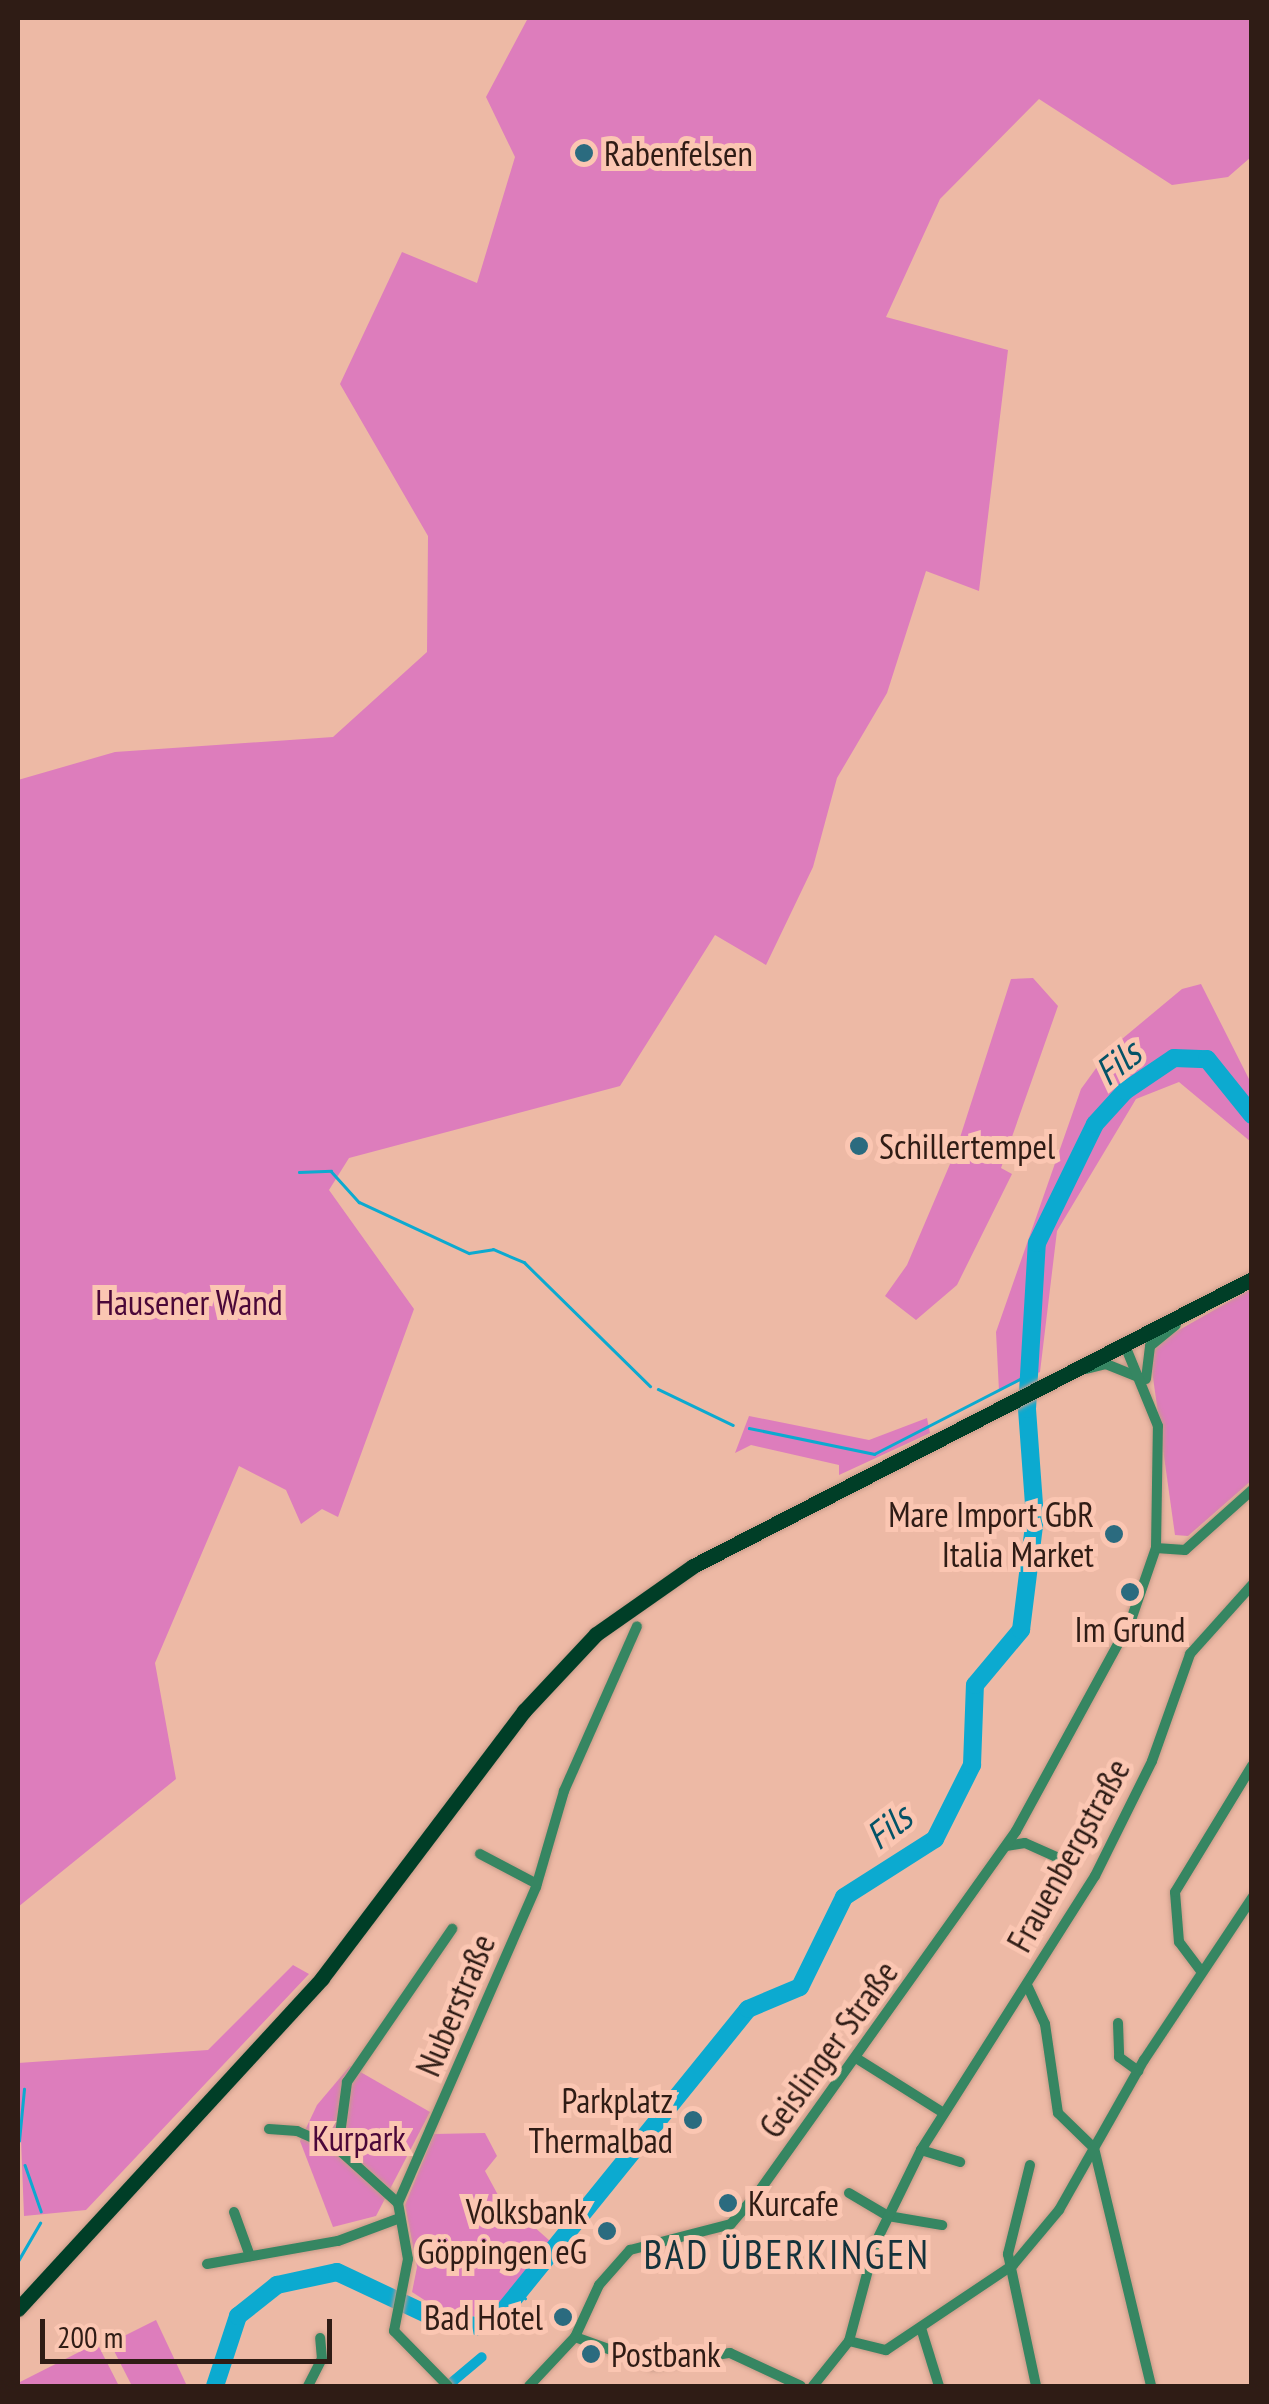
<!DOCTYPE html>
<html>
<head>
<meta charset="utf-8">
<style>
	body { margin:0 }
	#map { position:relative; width:1269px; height:2404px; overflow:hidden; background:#edb9a5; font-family:"PT Sans Narrow",sans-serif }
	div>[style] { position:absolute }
	.green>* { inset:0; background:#dd7dbc }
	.stream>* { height:2.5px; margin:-1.25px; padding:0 1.25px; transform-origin:1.25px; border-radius:1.25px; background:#0caad0 }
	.canal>* { height:10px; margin:-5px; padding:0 5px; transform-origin:5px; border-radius:5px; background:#0caad0 }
	.river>* { height:18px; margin:-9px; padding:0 9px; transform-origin:9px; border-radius:9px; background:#0caad0 }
	.roads { filter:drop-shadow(0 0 2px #c79a88) drop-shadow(0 0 2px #c79a88) }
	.street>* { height:10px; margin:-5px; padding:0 5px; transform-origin:5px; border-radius:5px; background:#368662 }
	.primary>* { height:15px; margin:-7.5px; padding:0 7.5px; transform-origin:7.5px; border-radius:7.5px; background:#003e27 }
	.dots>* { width:28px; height:28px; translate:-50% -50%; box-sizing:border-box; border:5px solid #fbc6b2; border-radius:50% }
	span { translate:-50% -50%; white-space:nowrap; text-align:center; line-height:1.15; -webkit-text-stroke:10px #fbc6b2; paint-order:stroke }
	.poi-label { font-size:35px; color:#2f1c15 }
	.left { translate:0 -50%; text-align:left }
	.right { translate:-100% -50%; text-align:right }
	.park-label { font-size:35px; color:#4b0839 }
	.street-label { font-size:35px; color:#2f1c15 }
	.water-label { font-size:38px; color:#045367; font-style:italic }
	.quarter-label { font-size:40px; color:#14333c; letter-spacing:2.5px }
	.frame { position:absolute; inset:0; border:20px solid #2f1c15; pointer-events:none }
	.scale { position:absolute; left:40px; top:2319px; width:292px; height:45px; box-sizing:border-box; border:5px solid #2f1c15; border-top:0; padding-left:12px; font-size:30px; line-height:35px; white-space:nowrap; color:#2f1c15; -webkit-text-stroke:8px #fbc6b2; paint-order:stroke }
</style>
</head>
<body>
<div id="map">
	<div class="green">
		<div style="clip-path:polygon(528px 18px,1251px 18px,1251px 157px,1228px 177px,1172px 185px,1039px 99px,940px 199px,886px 317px,1008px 350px,979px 591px,926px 571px,887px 693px,837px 778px,813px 867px,766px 965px,715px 935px,620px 1086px,349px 1158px,329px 1190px,414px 1309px,338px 1517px,322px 1509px,301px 1524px,286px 1490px,239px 1466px,155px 1663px,176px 1779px,18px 1907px,18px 780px,115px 752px,333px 737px,427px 652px,428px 536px,340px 384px,402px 252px,477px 283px,515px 157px,486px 97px)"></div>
		<div style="clip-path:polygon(1033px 978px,1058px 1006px,1001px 1168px,1012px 1174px,957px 1285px,916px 1320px,885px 1296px,907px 1265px,956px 1150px,1011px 979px)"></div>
		<div style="clip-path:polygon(1201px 984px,1251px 1083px,1251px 1142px,1179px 1082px,1136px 1099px,1057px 1231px,1040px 1372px,999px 1391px,996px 1332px,1081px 1089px,1110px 1049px,1182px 989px)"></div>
		<div style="clip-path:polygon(1251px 1289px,1251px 1481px,1188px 1536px,1175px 1535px,1150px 1356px,1158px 1342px)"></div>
		<div style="clip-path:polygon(749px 1416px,869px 1440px,927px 1418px,930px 1433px,839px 1475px,839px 1465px,751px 1445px,735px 1453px)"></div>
		<div style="clip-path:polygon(293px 1965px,309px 1974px,86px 2210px,24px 2216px,18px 2063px,208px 2050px)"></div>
		<div style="clip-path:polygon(350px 2066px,430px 2112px,376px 2216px,333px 2227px,300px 2141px,317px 2105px)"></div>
		<div style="clip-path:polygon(485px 2133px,497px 2156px,485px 2171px,498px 2195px,550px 2241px,495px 2309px,479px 2317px,443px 2312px,412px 2292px,417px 2267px,405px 2205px,434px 2134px)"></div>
		<div style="clip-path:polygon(156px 2320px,187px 2386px,132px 2386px,110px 2343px)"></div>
		<div style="clip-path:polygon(97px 2343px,119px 2386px,18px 2386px,18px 2383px)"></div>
	</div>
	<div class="stream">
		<div style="left:299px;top:1172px;width:32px;rotate:-2deg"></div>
		<div style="left:331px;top:1171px;width:42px;rotate:47.9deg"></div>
		<div style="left:359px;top:1202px;width:121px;rotate:24.9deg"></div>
		<div style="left:469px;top:1253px;width:24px;rotate:-9deg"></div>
		<div style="left:493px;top:1249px;width:34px;rotate:23deg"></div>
		<div style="left:524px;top:1262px;width:177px;rotate:44.5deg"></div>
		<div style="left:658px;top:1389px;width:83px;rotate:25.6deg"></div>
		<div style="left:749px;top:1428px;width:128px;rotate:11.7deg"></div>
		<div style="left:874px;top:1454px;width:173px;rotate:-27.2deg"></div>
		<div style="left:19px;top:2141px;width:52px;rotate:-84.5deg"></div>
		<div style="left:25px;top:2165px;width:49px;rotate:70.8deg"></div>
		<div style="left:18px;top:2261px;width:44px;rotate:-59.9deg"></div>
		<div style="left:521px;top:2294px;width:6px;rotate:45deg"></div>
		<div style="left:428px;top:2333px;width:15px;rotate:-79deg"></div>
	</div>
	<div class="canal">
		<div style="left:505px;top:2307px;width:8px;rotate:40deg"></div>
		<div style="left:451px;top:2383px;width:40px;rotate:-40deg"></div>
	</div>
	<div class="river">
		<div style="left:215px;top:2386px;width:74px;rotate:-71.8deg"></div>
		<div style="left:238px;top:2316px;width:50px;rotate:-38.5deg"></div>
		<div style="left:277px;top:2285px;width:61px;rotate:-12.2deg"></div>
		<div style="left:337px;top:2272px;width:115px;rotate:25.2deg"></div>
		<div style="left:441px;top:2321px;width:37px;rotate:8deg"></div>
		<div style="left:478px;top:2326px;width:20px;rotate:-20deg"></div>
		<div style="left:497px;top:2319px;width:399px;rotate:-51deg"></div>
		<div style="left:748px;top:2009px;width:56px;rotate:-22.9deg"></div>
		<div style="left:800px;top:1987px;width:100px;rotate:-63.9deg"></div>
		<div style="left:844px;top:1897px;width:108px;rotate:-32.5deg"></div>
		<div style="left:935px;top:1839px;width:83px;rotate:-63.4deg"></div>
		<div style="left:972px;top:1765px;width:80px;rotate:-87.9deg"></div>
		<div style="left:975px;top:1685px;width:72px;rotate:-50.1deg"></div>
		<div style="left:1021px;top:1630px;width:113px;rotate:-82.9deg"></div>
		<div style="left:1035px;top:1518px;width:109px;rotate:-94.2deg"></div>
		<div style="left:1027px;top:1409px;width:166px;rotate:-86.6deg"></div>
		<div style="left:1037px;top:1243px;width:132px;rotate:-64deg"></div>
		<div style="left:1095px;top:1124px;width:45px;rotate:-47.7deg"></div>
		<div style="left:1125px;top:1091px;width:59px;rotate:-34deg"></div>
		<div style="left:1174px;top:1058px;width:33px;rotate:2deg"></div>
		<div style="left:1207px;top:1059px;width:72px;rotate:51.2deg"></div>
	</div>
	<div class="roads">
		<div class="street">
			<div style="left:1086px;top:1369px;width:21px;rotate:-14deg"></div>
			<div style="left:1106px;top:1364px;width:37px;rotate:22deg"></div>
			<div style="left:1146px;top:1379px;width:33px;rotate:-83deg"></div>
			<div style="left:1150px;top:1346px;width:33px;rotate:-39deg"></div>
			<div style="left:1156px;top:1548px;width:29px;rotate:4deg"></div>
			<div style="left:1185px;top:1550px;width:90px;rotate:-41.8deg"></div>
			<div style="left:1006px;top:1846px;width:19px;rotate:-9deg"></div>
			<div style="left:1025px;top:1843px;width:39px;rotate:24deg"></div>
			<div style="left:480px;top:1854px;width:64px;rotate:27.8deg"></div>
			<div style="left:1201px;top:1971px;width:36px;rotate:-127deg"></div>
			<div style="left:1179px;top:1942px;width:50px;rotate:-94.6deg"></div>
			<div style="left:1175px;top:1892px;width:148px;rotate:-58.6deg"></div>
			<div style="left:1027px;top:1985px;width:43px;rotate:65.2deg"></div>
			<div style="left:1045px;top:2024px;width:90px;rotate:81.7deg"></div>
			<div style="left:1058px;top:2113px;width:50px;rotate:44.2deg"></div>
			<div style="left:1094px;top:2148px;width:245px;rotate:76.5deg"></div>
			<div style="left:1118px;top:2023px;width:34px;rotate:88deg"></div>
			<div style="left:1119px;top:2057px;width:24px;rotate:36deg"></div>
			<div style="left:856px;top:2058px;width:102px;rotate:32.1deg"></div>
			<div style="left:269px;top:2129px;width:28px;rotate:4deg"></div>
			<div style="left:297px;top:2131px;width:45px;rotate:23.7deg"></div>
			<div style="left:338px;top:2149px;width:81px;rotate:42deg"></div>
			<div style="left:338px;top:2149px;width:68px;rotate:-82.3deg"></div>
			<div style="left:347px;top:2082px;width:186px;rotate:-55.5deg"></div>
			<div style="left:921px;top:2150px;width:41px;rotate:17.1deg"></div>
			<div style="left:1030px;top:2165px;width:92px;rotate:103.9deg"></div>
			<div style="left:1008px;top:2254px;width:135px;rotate:78deg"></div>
			<div style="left:849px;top:2193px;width:45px;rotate:30.5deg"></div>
			<div style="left:888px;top:2216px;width:55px;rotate:9.5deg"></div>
			<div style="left:234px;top:2212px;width:47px;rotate:70deg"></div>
			<div style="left:207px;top:2264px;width:133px;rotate:-10deg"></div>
			<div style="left:338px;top:2241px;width:66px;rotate:-20.4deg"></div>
			<div style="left:921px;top:2328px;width:61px;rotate:72.8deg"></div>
			<div style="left:575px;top:2337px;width:83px;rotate:19.7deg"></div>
			<div style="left:653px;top:2365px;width:78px;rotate:-8.9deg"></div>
			<div style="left:730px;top:2353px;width:78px;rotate:24.9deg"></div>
			<div style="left:849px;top:2341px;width:38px;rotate:14deg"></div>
			<div style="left:886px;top:2350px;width:153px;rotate:-33.8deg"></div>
			<div style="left:1013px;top:2265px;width:72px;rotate:-50.1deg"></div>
			<div style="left:1059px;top:2210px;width:172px;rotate:-60.5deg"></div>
			<div style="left:1144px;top:2060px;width:195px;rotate:-56.3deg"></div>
			<div style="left:308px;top:2386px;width:30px;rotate:-63deg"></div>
			<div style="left:322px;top:2359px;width:21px;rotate:-95deg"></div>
			<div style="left:448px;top:2386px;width:77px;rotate:-134.5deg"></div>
			<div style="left:394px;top:2331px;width:73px;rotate:-79deg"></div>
			<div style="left:408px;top:2259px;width:57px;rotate:-100.1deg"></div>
			<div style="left:398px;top:2203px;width:345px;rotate:-66.4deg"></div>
			<div style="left:536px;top:1887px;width:100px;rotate:-73.7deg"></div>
			<div style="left:564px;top:1791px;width:180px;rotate:-66.1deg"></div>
			<div style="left:529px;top:2386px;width:67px;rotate:-46.8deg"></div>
			<div style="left:575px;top:2337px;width:57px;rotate:-65.2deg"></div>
			<div style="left:599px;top:2285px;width:47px;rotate:-48.5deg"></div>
			<div style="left:630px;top:2250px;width:104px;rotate:-14.4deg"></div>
			<div style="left:731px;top:2224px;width:45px;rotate:-49.5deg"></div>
			<div style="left:760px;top:2190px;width:441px;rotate:-54.5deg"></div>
			<div style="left:1016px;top:1831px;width:240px;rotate:-61.4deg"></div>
			<div style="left:1131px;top:1620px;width:76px;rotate:-70.9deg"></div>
			<div style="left:1156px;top:1548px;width:122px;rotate:-89.1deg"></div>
			<div style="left:1158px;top:1426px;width:90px;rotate:-112.3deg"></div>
			<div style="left:813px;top:2386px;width:58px;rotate:-51.3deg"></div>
			<div style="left:849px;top:2341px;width:100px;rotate:-75deg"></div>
			<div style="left:875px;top:2244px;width:105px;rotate:-63.9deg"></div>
			<div style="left:921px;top:2150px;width:325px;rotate:-57.6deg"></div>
			<div style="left:1095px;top:1876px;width:128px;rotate:-63.6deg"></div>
			<div style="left:1152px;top:1761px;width:114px;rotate:-70.4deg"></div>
			<div style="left:1190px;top:1654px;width:93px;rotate:-48.1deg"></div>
		</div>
		<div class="primary">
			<div style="left:18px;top:2309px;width:449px;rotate:-47.4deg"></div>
			<div style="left:322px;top:1978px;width:335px;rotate:-52.9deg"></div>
			<div style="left:524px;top:1711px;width:105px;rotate:-46.9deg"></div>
			<div style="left:596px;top:1634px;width:118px;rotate:-35deg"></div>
			<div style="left:693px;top:1566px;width:628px;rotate:-27.18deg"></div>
		</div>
	</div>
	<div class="dots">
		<div style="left:584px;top:153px;background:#2b6b7f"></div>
		<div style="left:859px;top:1146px;background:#2b6b7f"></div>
		<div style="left:1114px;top:1534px;background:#2b6b7f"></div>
		<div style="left:1130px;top:1592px;background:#2b6b7f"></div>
		<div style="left:693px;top:2120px;background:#2b6b7f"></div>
		<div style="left:728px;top:2203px;background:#2b6b7f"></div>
		<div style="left:607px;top:2231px;background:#2b6b7f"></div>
		<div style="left:563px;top:2317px;background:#2b6b7f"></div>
		<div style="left:591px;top:2354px;background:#2b6b7f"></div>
	</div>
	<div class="poi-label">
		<span class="left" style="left:604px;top:153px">Rabenfelsen</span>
		<span class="left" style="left:879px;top:1146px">Schillertempel</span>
		<span class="right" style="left:1094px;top:1534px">Mare Import GbR<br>Italia Market</span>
		<span style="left:1130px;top:1629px">Im Grund</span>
		<span class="right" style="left:673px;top:2120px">Parkplatz<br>Thermalbad</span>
		<span class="left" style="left:748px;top:2203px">Kurcafe</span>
		<span class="right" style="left:587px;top:2231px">Volksbank<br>Göppingen eG</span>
		<span class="right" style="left:543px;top:2317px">Bad Hotel</span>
		<span class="left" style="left:611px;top:2354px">Postbank</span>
	</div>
	<div class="park-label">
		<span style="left:189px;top:1302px">Hausener Wand</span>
		<span style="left:359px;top:2138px">Kurpark</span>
	</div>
	<div class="street-label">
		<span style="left:1068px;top:1855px;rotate:-61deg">Frauenbergstraße</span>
		<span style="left:455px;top:2005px;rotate:-67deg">Nuberstraße</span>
		<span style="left:828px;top:2049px;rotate:-54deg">Geislinger Straße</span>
	</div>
	<div class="water-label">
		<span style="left:1117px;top:1062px;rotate:-39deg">Fils</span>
		<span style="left:888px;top:1826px;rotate:-38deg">Fils</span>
	</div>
	<div class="quarter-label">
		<span style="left:787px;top:2254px">BAD ÜBERKINGEN</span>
	</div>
	<div class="frame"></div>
	<div class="scale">200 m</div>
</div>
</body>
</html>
